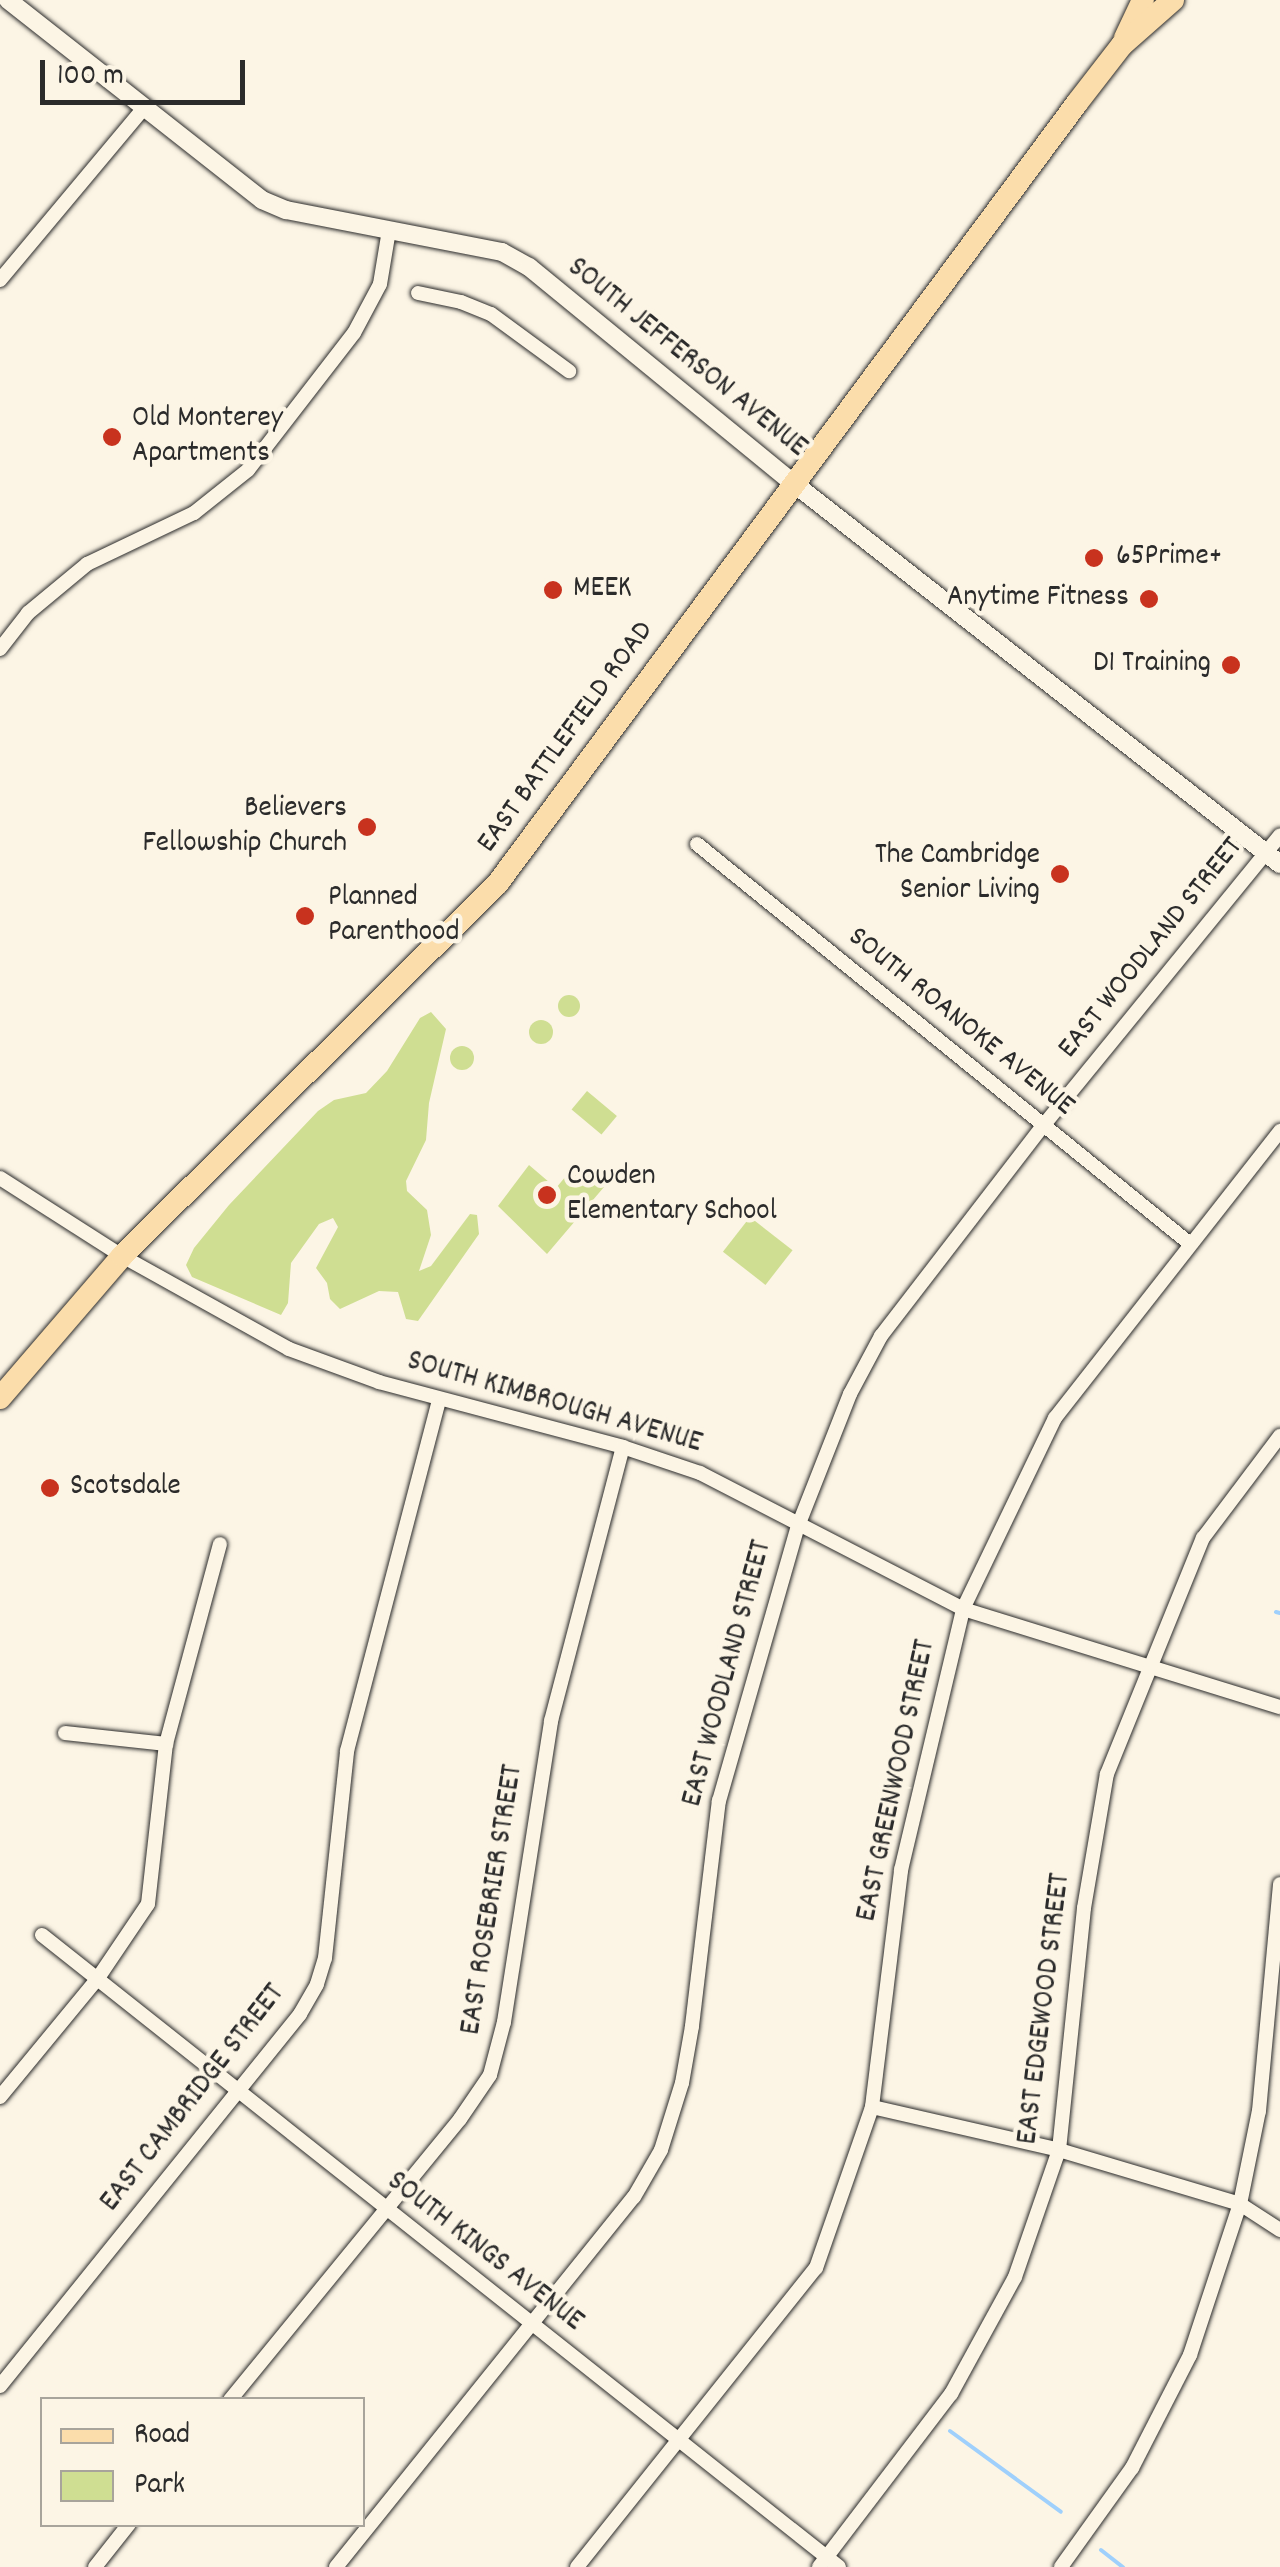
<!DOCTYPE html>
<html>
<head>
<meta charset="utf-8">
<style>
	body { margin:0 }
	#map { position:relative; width:1280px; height:2567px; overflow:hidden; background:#fcf5e5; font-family:Dekko,sans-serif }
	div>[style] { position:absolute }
	.green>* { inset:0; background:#cfde92; transform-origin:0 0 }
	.round { border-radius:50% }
	.stream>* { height:4px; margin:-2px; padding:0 2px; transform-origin:2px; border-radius:2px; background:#9fd0fc }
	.roads { filter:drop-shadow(0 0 2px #2b2b2b) drop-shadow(0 0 2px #2b2b2b) }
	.minor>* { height:14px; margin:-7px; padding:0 7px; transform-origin:7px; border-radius:7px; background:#fcf5e5 }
	.tertiary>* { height:18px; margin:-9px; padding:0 9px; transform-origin:9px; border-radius:9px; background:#fcf5e5 }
	.primary>* { height:22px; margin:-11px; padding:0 11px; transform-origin:11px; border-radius:11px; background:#fbddab }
	.dots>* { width:28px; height:28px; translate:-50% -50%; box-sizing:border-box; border:5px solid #fcf5e5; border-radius:50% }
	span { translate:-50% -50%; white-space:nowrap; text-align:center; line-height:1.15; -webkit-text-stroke:9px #fcf5e5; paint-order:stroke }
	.street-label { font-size:30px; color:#2b2b2b }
	.poi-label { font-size:30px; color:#2b2b2b }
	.left { translate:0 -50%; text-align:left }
	.right { translate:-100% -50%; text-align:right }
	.legend { position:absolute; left:40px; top:2397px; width:325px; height:130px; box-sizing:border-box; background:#fcf5e5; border:2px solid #a8a49b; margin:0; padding:12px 18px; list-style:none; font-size:30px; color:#2b2b2b }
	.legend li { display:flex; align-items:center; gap:20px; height:50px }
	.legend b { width:50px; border:2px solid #a8a49b }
	.scale { position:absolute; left:40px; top:60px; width:205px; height:45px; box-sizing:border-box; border:5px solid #2b2b2b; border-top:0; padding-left:12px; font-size:30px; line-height:35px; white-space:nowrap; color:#2b2b2b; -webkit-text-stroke:8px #fcf5e5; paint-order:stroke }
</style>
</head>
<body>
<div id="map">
	<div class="green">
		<div class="round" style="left:558px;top:995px;width:22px;height:22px"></div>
		<div style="clip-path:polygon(431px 1012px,446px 1029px,429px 1103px,426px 1140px,406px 1181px,407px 1191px,427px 1210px,431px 1235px,419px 1271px,431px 1266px,470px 1214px,477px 1215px,479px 1234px,418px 1321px,406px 1319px,398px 1292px,379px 1291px,340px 1309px,330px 1299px,327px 1283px,316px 1268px,338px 1227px,333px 1218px,319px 1224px,291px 1263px,288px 1303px,281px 1315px,192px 1277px,186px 1265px,194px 1248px,229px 1205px,318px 1111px,334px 1100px,366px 1093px,387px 1071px,420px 1018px)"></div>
		<div class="round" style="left:529px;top:1020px;width:24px;height:24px"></div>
		<div class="round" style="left:450px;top:1046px;width:24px;height:24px"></div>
		<div style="left:587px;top:1091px;width:39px;height:24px;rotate:40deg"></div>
		<div style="clip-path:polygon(576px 1164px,604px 1187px,547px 1254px,498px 1206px,529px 1165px,556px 1188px)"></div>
		<div style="left:750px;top:1217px;width:54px;height:44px;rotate:38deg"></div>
	</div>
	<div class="stream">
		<div style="left:1276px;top:1612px;width:4px;rotate:14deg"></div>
		<div style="left:950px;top:2431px;width:137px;rotate:36.1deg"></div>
		<div style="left:1101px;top:2550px;width:28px;rotate:38deg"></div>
	</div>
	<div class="roads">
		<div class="minor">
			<div style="left:0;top:280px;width:223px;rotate:-50.1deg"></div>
			<div style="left:418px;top:293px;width:44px;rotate:11.8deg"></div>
			<div style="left:461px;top:302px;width:32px;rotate:22deg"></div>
			<div style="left:491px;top:314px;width:97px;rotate:36.2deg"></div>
			<div style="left:0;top:649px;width:46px;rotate:-52.1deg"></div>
			<div style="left:28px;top:613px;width:77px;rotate:-39.7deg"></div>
			<div style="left:87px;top:564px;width:119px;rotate:-25.5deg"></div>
			<div style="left:194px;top:513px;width:69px;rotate:-38.5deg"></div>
			<div style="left:248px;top:470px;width:173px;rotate:-52.3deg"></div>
			<div style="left:354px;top:333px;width:55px;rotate:-62deg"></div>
			<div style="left:380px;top:284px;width:55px;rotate:-80.5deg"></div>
			<div style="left:697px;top:844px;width:633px;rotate:39.04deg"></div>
			<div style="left:0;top:1178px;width:145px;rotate:32.6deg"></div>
			<div style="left:122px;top:1256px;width:191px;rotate:29.1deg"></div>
			<div style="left:289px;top:1349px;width:96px;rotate:20.1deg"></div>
			<div style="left:379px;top:1382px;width:253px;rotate:14.9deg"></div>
			<div style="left:623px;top:1447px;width:81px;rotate:18.7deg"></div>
			<div style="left:700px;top:1473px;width:296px;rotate:27.3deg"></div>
			<div style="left:963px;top:1609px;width:332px;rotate:17.2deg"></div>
			<div style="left:65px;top:1733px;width:102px;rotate:6.2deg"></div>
			<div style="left:42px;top:1935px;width:1017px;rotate:38.41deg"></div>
			<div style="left:0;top:2097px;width:154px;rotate:-50.5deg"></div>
			<div style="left:98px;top:1978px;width:89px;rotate:-56deg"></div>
			<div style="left:148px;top:1904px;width:161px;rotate:-83.6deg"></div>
			<div style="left:166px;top:1744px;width:207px;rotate:-74.9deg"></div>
			<div style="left:872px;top:2107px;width:192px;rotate:12.9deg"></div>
			<div style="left:1059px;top:2150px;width:189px;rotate:16.6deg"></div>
			<div style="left:1240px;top:2204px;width:48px;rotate:33deg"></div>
			<div style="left:0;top:2386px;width:478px;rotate:-51.1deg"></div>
			<div style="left:300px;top:2014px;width:34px;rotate:-60deg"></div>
			<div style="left:317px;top:1984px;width:27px;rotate:-73deg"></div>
			<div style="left:325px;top:1958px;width:208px;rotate:-83.9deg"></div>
			<div style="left:347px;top:1751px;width:363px;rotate:-75.3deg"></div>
			<div style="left:230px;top:2400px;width:363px;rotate:-50.7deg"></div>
			<div style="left:460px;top:2119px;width:53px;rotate:-55.7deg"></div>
			<div style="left:490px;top:2075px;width:55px;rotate:-75.2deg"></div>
			<div style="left:504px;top:2022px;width:305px;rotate:-81.1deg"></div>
			<div style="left:551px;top:1721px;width:283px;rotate:-75.3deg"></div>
			<div style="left:95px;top:2567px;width:55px;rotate:-51.7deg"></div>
			<div style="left:336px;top:2567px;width:475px;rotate:-51.2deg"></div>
			<div style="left:634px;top:2197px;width:54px;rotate:-60.1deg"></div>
			<div style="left:661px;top:2150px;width:70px;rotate:-72.6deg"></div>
			<div style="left:682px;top:2083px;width:58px;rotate:-80deg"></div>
			<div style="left:692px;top:2026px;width:227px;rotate:-83.2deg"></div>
			<div style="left:719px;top:1801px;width:286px;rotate:-74deg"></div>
			<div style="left:798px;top:1526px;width:142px;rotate:-68.5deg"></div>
			<div style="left:850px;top:1394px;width:66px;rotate:-61.9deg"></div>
			<div style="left:881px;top:1336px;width:265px;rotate:-52.4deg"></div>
			<div style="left:1043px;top:1126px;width:375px;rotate:-50.8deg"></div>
			<div style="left:577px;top:2567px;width:383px;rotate:-51.4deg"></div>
			<div style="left:816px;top:2268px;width:170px;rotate:-70.8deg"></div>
			<div style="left:872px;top:2107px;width:239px;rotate:-83deg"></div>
			<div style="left:901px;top:1870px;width:268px;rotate:-76.6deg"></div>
			<div style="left:963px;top:1609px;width:212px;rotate:-64.3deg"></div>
			<div style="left:1055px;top:1418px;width:365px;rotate:-51.9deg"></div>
			<div style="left:819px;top:2567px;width:218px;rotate:-52.7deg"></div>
			<div style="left:951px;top:2394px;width:133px;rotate:-61.3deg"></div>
			<div style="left:1015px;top:2277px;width:134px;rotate:-70.9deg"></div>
			<div style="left:1059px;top:2150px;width:243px;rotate:-84.1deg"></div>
			<div style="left:1084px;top:1908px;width:136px;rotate:-80.3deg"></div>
			<div style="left:1107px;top:1774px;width:255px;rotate:-67.9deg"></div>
			<div style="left:1203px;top:1538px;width:128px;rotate:-53deg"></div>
			<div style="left:1061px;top:2567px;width:122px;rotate:-54.4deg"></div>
			<div style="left:1132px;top:2468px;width:127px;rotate:-62.8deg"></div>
			<div style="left:1190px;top:2355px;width:159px;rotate:-71.7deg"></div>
			<div style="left:1240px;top:2204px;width:95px;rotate:-78.5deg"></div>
			<div style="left:1259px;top:2111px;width:228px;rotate:-84.7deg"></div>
		</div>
		<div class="tertiary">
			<div style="left:8px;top:0;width:323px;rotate:38.2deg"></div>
			<div style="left:262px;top:200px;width:26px;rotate:23deg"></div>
			<div style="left:286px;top:210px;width:220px;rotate:11deg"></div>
			<div style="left:502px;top:252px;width:31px;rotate:29deg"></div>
			<div style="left:529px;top:267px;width:340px;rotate:39.3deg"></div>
			<div style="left:792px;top:482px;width:620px;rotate:38.05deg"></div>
		</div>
		<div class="primary">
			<div style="left:1125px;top:38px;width:42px;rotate:-64.7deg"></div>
			<div style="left:0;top:1398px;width:187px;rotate:-49.3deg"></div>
			<div style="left:122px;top:1256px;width:530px;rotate:-44.77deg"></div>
			<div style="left:498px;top:883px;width:971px;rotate:-53.41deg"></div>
			<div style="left:1077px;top:103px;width:73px;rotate:-52.2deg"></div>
			<div style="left:1122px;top:45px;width:68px;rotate:-41.4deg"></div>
		</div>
	</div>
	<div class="dots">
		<div style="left:112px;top:437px;background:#c8321e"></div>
		<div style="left:1094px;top:558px;background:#c8321e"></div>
		<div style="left:553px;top:590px;background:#c8321e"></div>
		<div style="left:1149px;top:599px;background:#c8321e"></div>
		<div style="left:1231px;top:665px;background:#c8321e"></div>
		<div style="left:367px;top:827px;background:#c8321e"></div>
		<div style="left:1060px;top:874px;background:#c8321e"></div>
		<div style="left:305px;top:916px;background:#c8321e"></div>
		<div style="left:547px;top:1195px;background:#c8321e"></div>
		<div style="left:50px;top:1488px;background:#c8321e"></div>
	</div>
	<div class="street-label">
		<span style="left:686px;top:359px;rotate:39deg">SOUTH JEFFERSON AVENUE</span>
		<span style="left:567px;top:738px;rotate:-54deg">EAST BATTLEFIELD ROAD</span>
		<span style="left:1152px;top:949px;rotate:-51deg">EAST WOODLAND STREET</span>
		<span style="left:960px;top:1023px;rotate:39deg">SOUTH ROANOKE AVENUE</span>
		<span style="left:554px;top:1404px;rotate:16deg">SOUTH KIMBROUGH AVENUE</span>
		<span style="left:729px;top:1674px;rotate:-75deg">EAST WOODLAND STREET</span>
		<span style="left:898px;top:1781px;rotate:-78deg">EAST GREENWOOD STREET</span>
		<span style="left:494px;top:1900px;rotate:-81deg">EAST ROSEBRIER STREET</span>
		<span style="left:1046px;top:2009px;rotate:-83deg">EAST EDGEWOOD STREET</span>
		<span style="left:194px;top:2099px;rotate:-52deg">EAST CAMBRIDGE STREET</span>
		<span style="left:484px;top:2253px;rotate:38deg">SOUTH KINGS AVENUE</span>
	</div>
	<div class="poi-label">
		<span class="left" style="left:132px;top:437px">Old Monterey<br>Apartments</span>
		<span class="left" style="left:1116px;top:558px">65Prime+</span>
		<span class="left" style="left:573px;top:590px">MEEK</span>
		<span class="right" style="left:1129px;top:599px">Anytime Fitness</span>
		<span class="right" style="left:1211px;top:665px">D1 Training</span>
		<span class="right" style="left:347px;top:827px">Believers<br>Fellowship Church</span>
		<span class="right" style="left:1040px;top:874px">The Cambridge<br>Senior Living</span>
		<span class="left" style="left:328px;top:916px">Planned<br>Parenthood</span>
		<span class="left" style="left:567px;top:1195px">Cowden<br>Elementary School</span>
		<span class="left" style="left:70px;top:1488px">Scotsdale</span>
	</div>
	<ul class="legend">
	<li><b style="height:12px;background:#fbddab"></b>Road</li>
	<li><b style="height:28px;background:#cfde92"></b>Park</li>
	</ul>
	<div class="scale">100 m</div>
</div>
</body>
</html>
